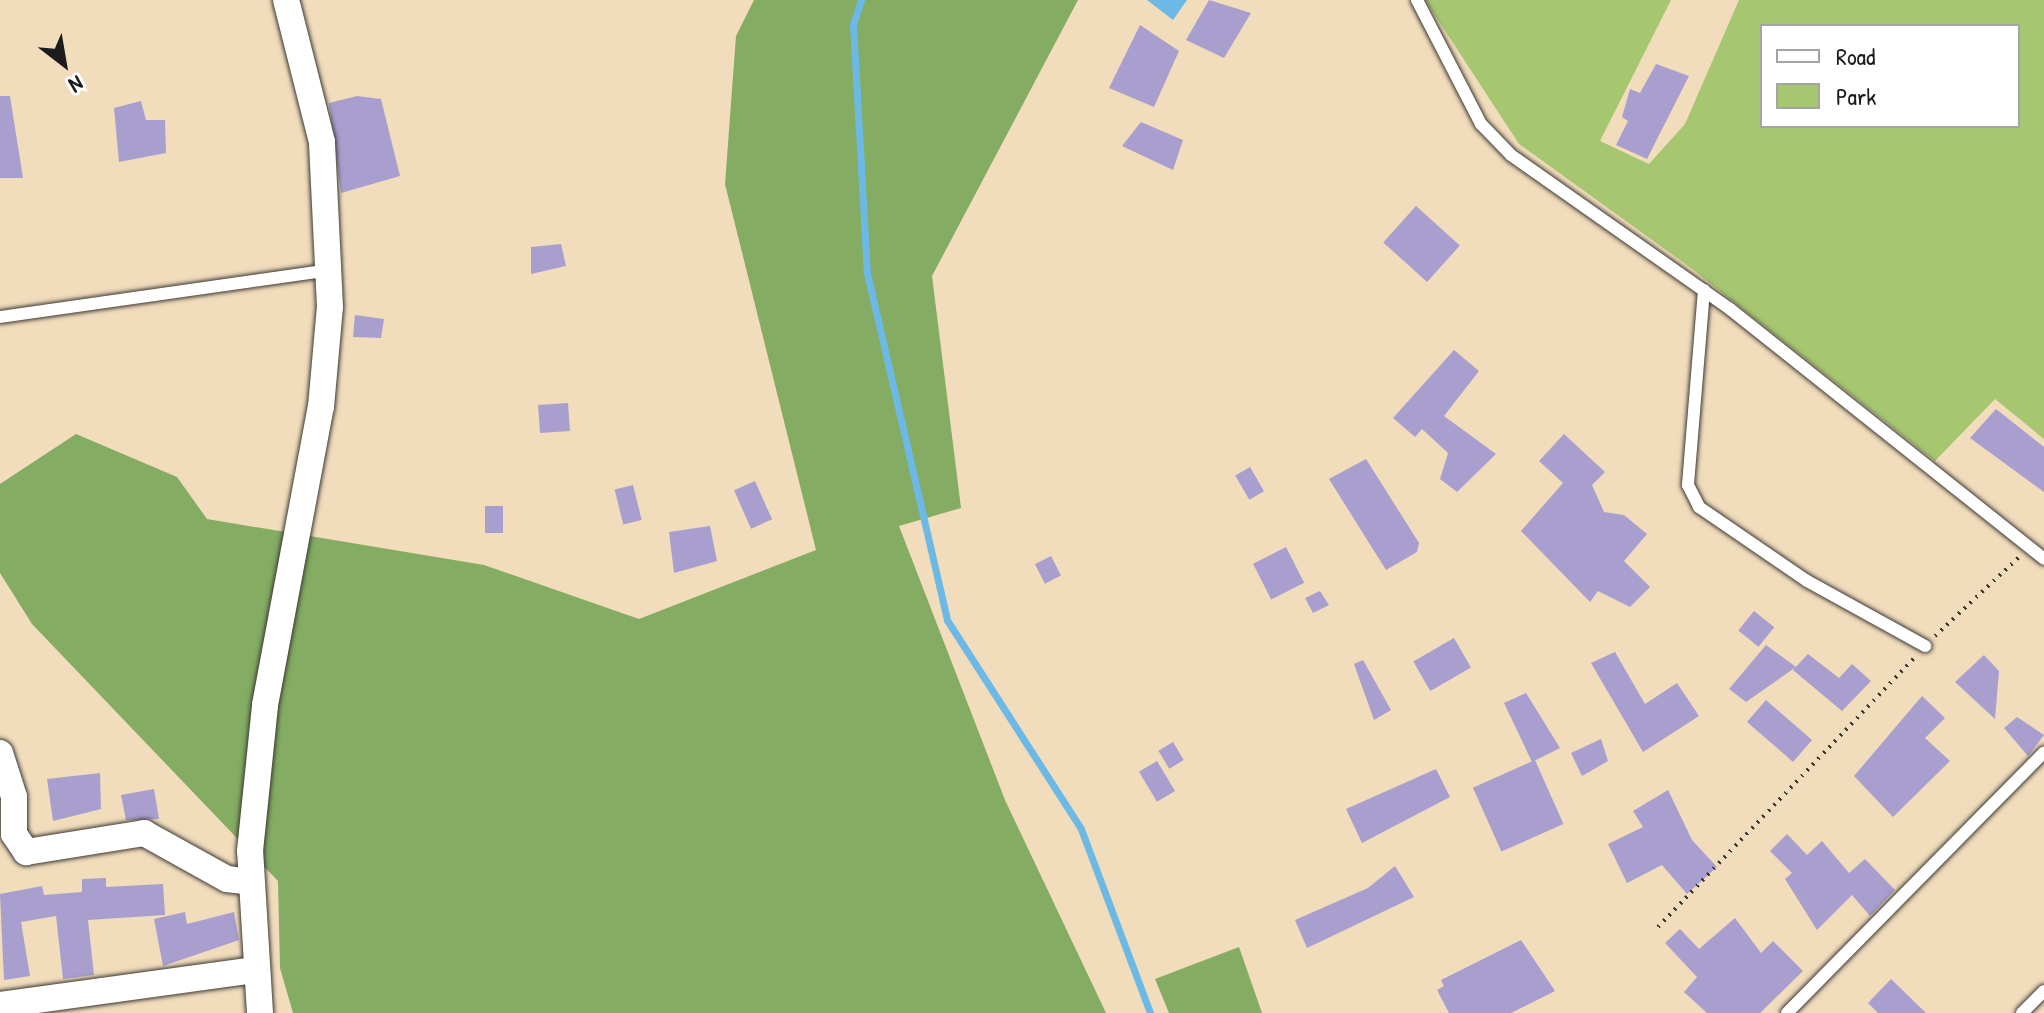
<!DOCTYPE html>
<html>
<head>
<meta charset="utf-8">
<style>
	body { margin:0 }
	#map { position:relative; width:2044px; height:1013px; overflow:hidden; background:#f1dcbc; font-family:"Patrick Hand",sans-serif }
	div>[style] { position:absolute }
	.green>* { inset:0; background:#a6c770 }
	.forest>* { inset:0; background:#84ac62 }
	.water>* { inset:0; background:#6cb9e6 }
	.stream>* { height:7px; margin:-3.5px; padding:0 3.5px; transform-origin:3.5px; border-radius:3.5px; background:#6cb9e6 }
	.building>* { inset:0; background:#a89fcf; transform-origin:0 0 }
	.path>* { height:4px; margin-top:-2px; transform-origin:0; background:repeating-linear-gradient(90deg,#3c3934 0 2px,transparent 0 8px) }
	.roads { filter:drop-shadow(0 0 2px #3c3934) drop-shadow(0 0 2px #3c3934) }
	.lane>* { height:12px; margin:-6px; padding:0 6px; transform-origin:6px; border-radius:6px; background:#fff }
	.street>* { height:26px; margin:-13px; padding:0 13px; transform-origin:13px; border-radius:13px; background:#fff }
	span { translate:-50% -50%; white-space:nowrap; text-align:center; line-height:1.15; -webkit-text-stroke:8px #fff; paint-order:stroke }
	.legend { position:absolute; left:1760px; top:24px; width:260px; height:104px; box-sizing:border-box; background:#fff; border:2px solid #a4a4a4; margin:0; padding:10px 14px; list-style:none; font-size:24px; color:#1c1c1c }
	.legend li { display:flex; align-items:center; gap:16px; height:40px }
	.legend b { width:40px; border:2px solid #a4a4a4 }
	.north { position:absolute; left:24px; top:24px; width:80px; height:80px; -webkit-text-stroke:6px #fff; paint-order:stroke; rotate:149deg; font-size:22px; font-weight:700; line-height:32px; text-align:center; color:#1c1c1c }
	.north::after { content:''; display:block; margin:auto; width:28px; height:36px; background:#1c1c1c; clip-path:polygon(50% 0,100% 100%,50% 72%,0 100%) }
</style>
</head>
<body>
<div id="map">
	<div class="green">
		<div style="clip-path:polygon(evenodd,1425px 0,1671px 0,1600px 141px,1649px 164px,1685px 124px,1739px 0,2044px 0,2044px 439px,1995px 399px,1935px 461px,1691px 268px,1519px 144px,1425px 0,2018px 26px,2018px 126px,1762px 126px,1762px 26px,2018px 26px)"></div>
	</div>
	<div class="forest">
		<div style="clip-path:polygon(754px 0,1078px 0,932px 276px,961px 508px,899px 526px,1005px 800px,1106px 1013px,293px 1013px,280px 968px,278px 881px,32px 624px,0 573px,0 484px,76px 434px,177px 477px,207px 519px,484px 565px,639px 619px,816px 550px,725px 184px,736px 36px)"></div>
		<div style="clip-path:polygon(1239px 947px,1262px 1013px,1169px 1013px,1155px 979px)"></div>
	</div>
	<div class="water">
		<div style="clip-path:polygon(1147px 0,1187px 0,1173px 20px)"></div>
	</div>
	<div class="stream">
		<div style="left:861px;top:0;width:25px;rotate:108deg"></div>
		<div style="left:853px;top:24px;width:249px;rotate:86.8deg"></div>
		<div style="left:867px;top:273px;width:356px;rotate:77deg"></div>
		<div style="left:947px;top:620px;width:248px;rotate:57.3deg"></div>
		<div style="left:1081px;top:829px;width:197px;rotate:69.4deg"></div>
	</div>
	<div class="building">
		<div style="clip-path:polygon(1209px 0,1251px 13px,1224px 58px,1186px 40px)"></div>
		<div style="clip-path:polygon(1140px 25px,1179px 51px,1154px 107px,1109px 88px)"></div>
		<div style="clip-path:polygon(1656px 64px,1689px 76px,1647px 159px,1616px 145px,1628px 121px,1622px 117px,1630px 89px,1640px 93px)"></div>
		<div style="clip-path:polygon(0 96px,10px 96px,23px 178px,0 178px)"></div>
		<div style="clip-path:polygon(357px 96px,381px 99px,400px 176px,341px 193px,329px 103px)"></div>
		<div style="clip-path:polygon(141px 101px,146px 120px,165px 120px,166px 153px,119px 162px,114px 108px)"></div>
		<div style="clip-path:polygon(1141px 122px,1183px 140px,1173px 170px,1122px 146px)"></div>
		<div style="left:1416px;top:206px;width:59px;height:49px;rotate:42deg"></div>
		<div style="clip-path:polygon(561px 244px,566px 266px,531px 274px,531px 247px)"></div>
		<div style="clip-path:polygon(355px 315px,384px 319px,381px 338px,353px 337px)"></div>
		<div style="clip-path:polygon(1454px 350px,1479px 371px,1444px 416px,1496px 454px,1457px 492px,1440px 479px,1448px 453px,1422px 429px,1415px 437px,1393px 418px)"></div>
		<div style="left:568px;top:403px;width:28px;height:30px;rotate:86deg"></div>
		<div style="clip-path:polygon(1996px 409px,2044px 447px,2044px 492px,1970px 438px)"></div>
		<div style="clip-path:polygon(1564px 434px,1605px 472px,1592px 485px,1604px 512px,1624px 515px,1647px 534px,1624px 561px,1650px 587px,1630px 607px,1598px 591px,1590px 602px,1521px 531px,1563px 483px,1539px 461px)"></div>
		<div style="clip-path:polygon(1366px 459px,1419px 543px,1417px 552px,1386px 570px,1329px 479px)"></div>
		<div style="left:1250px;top:467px;width:28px;height:17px;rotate:60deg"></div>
		<div style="left:755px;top:481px;width:42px;height:23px;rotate:66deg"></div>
		<div style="left:633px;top:485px;width:36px;height:19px;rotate:76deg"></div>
		<div style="left:485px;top:506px;width:18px;height:27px"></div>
		<div style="clip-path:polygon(710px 526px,717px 561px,674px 573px,669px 532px)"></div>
		<div style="left:1286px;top:547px;width:40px;height:37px;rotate:63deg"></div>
		<div style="left:1051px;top:556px;width:22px;height:18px;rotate:63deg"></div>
		<div style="clip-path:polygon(1320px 591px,1329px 605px,1313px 613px,1305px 598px)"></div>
		<div style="left:1754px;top:611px;width:26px;height:25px;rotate:39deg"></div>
		<div style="left:1454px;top:638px;width:34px;height:47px;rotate:60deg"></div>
		<div style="clip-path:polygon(1766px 645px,1796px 667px,1746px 702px,1729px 689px)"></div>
		<div style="clip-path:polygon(1615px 652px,1645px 704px,1677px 683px,1699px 716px,1643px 752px,1591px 663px)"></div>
		<div style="clip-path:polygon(1808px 654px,1839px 678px,1852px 664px,1871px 681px,1842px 711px,1793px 670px)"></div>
		<div style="clip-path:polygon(1984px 655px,1999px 671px,1995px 719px,1955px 682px)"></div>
		<div style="clip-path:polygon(1363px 660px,1391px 710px,1374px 720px,1354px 664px)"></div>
		<div style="clip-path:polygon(1526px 693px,1560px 748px,1532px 762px,1504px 703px)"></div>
		<div style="clip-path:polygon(1922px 696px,1945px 718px,1925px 738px,1950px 761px,1893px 817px,1854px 776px)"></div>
		<div style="left:1766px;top:700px;width:61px;height:29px;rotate:41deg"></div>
		<div style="clip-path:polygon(2017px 717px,2044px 735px,2028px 756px,2004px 728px)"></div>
		<div style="clip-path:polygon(1601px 739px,1608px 761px,1582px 776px,1571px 753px)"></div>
		<div style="left:1173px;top:742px;width:21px;height:17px;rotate:59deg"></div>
		<div style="left:1535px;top:760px;width:70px;height:68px;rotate:66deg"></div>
		<div style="left:1157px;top:761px;width:35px;height:21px;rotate:59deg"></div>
		<div style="clip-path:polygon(1436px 769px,1450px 797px,1362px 843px,1346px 809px)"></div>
		<div style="clip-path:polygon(100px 773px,101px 809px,53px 821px,47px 779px)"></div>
		<div style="clip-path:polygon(154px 789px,159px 819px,126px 820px,121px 795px)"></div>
		<div style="clip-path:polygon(1668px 790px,1692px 840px,1717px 867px,1687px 894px,1662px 865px,1627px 883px,1608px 844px,1643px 827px,1633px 811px)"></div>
		<div style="clip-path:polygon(1787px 834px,1807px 855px,1822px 841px,1849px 873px,1865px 859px,1895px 890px,1870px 916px,1852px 895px,1817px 930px,1785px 879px,1792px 873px,1770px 851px)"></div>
		<div style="clip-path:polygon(1395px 866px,1414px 897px,1307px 948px,1295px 920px,1368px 888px)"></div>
		<div style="clip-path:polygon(106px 878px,106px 887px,163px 884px,165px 915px,88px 920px,94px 975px,63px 979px,56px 916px,21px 922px,30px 976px,4px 980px,0 894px,42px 886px,44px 895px,82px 892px,82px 879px)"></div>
		<div style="clip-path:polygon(185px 912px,187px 924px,234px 912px,239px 940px,163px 966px,154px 919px)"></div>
		<div style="clip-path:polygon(1735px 918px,1761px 953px,1773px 941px,1803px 971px,1760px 1013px,1707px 1013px,1684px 992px,1697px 977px,1665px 943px,1680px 929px,1699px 949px)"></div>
		<div style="clip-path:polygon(1521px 940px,1555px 991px,1511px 1013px,1449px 1013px,1437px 990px,1444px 986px,1441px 980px)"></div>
		<div style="clip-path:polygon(1891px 979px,1926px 1013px,1878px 1013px,1868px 1003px)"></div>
	</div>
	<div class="path">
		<div style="left:1935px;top:636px;width:115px;rotate:-43.2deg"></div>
		<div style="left:1658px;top:927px;width:373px;rotate:-46.4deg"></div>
	</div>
	<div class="roads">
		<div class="lane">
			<div style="left:1417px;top:0;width:140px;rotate:62.7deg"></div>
			<div style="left:1481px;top:124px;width:43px;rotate:45.9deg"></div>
			<div style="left:1511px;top:155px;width:268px;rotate:35.1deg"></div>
			<div style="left:1730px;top:309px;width:401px;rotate:38.5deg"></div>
			<div style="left:1704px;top:290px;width:196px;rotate:94.7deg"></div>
			<div style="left:1688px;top:485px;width:25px;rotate:63deg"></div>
			<div style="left:1699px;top:507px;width:131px;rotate:34.4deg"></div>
			<div style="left:1807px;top:581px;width:135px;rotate:28.8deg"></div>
			<div style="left:0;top:317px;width:333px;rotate:-8.1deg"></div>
			<div style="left:1787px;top:1013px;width:366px;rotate:-45.4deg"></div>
			<div style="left:2022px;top:1013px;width:31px;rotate:-45deg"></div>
		</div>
		<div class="street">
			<div style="left:0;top:753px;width:46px;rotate:72.3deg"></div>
			<div style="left:14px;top:797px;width:37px;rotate:90deg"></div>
			<div style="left:14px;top:834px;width:22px;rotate:56deg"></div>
			<div style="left:26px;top:852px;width:120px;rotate:-9.1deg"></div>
			<div style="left:144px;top:833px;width:95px;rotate:29deg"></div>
			<div style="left:227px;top:879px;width:24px;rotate:7deg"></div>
			<div style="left:0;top:1005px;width:256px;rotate:-7.8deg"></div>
			<div style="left:260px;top:1013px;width:162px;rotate:-93.5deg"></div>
			<div style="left:250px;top:851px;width:147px;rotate:-84.1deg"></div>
			<div style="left:265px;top:705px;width:303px;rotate:-79.4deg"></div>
			<div style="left:321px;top:407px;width:100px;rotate:-84.9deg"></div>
			<div style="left:330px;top:307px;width:165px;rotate:-92.8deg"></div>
			<div style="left:322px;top:142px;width:146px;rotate:-104.2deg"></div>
		</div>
	</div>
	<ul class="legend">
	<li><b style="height:10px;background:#fff"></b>Road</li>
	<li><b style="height:22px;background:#a6c770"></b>Park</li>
	</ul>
	<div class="north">N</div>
</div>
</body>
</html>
